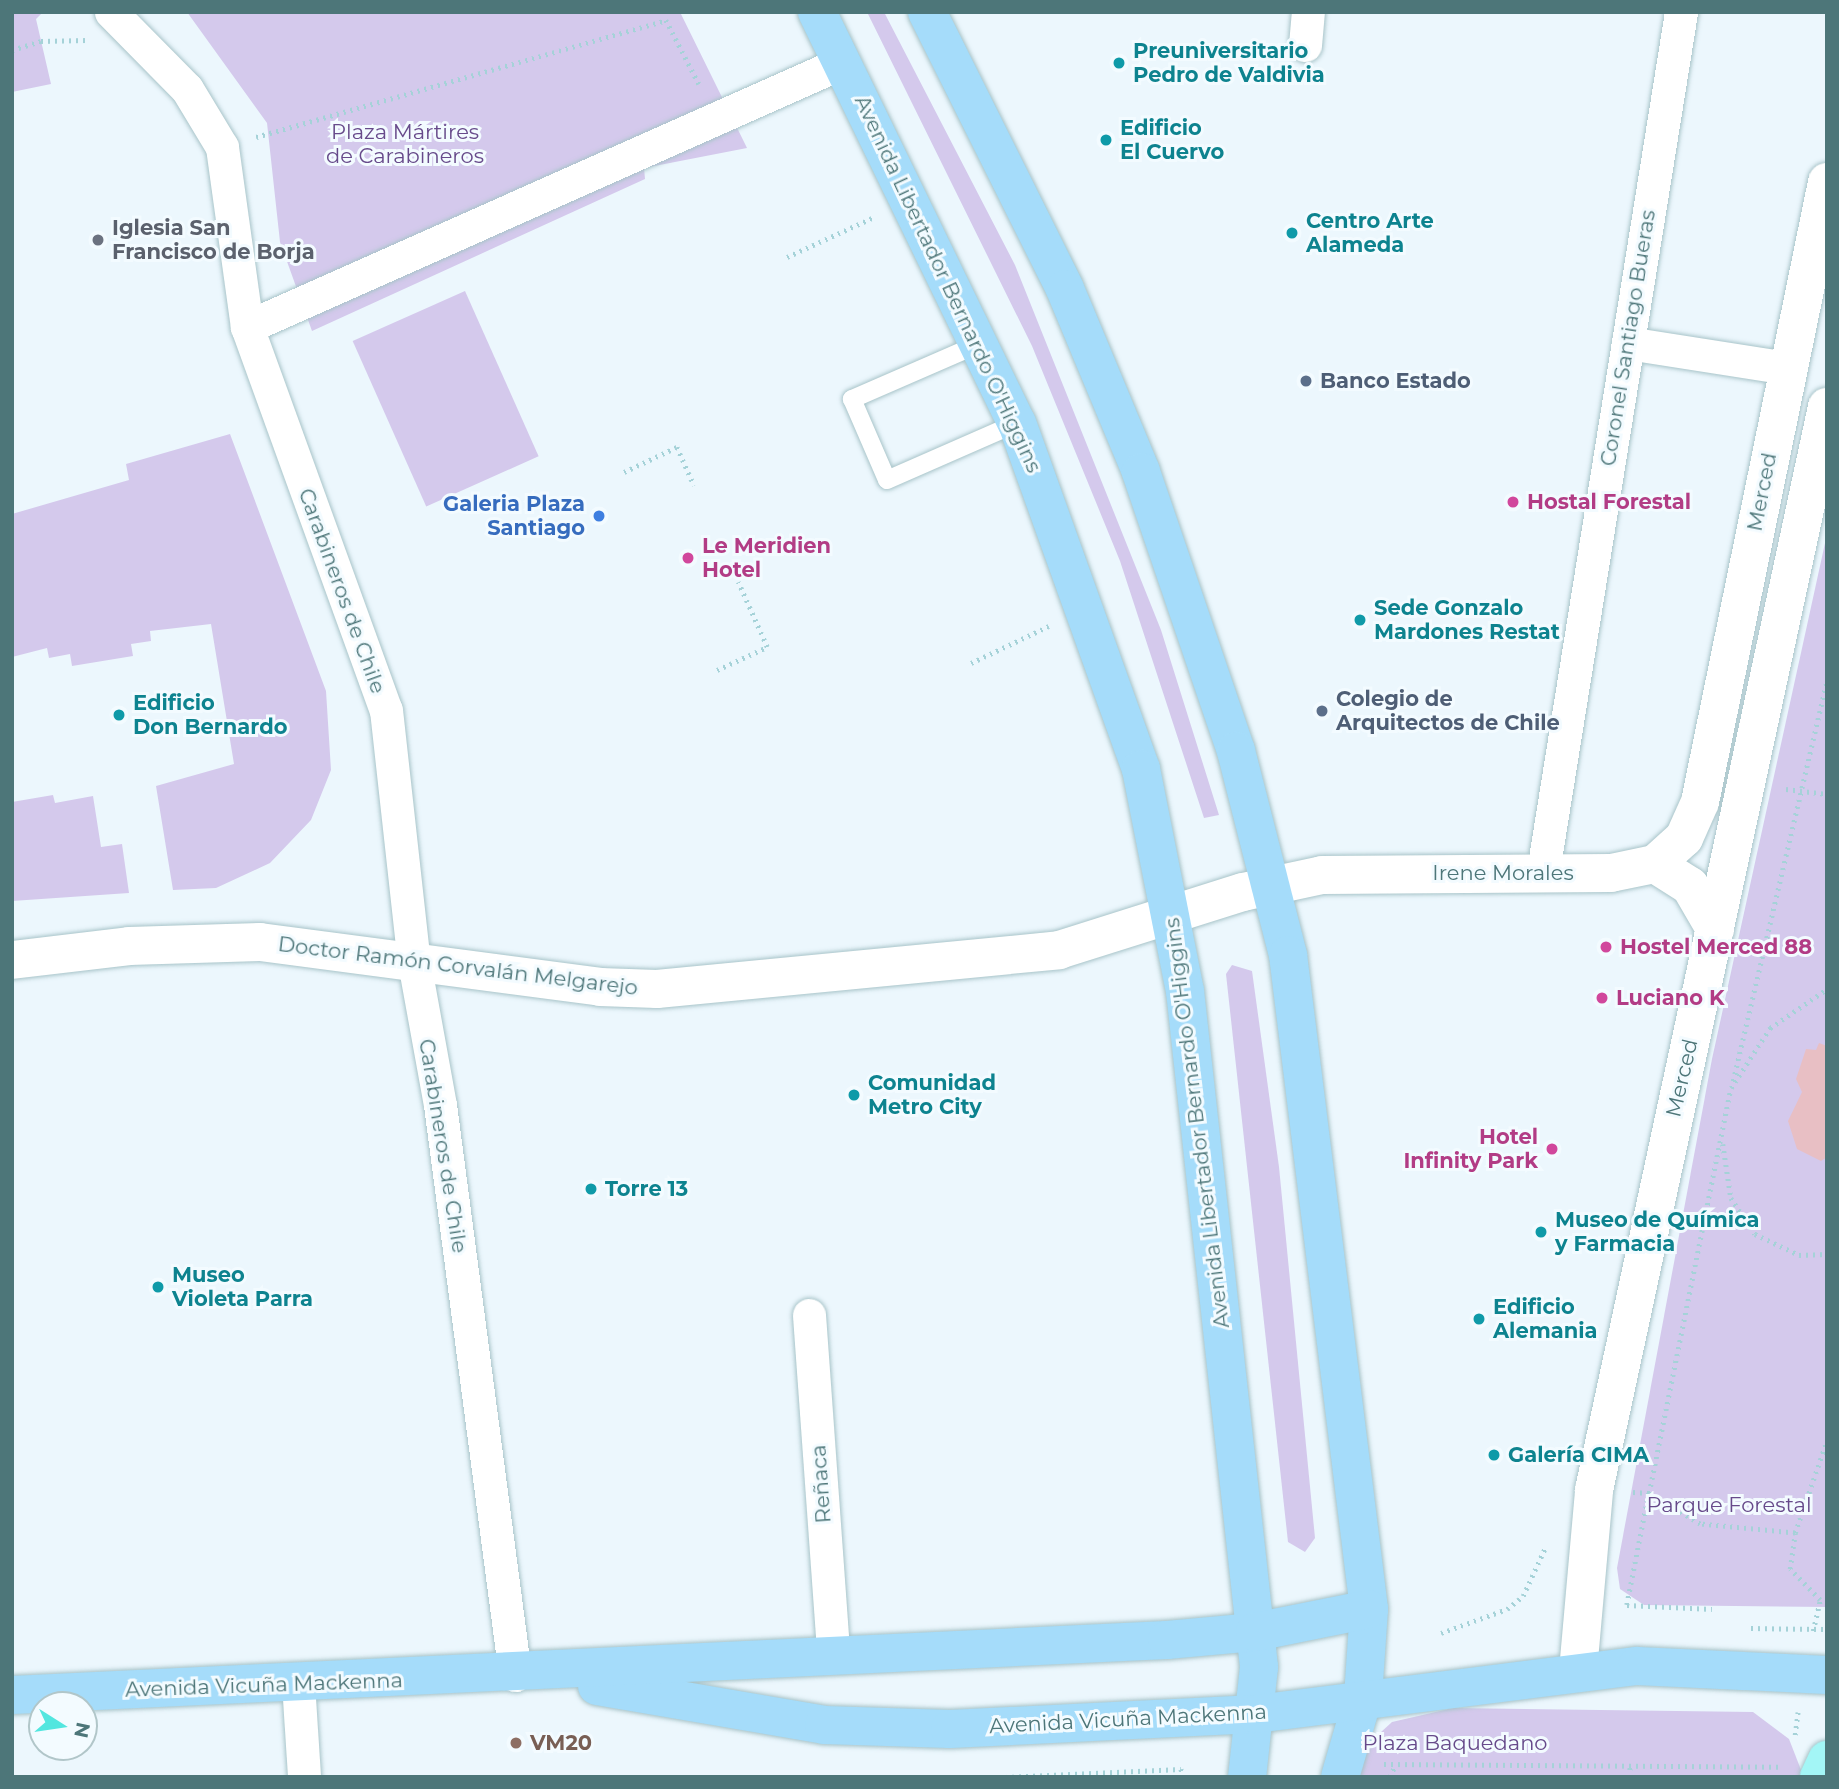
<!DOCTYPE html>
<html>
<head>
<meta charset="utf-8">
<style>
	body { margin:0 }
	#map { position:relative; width:1839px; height:1789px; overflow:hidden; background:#ecf7fd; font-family:Montserrat,sans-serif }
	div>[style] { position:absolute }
	.green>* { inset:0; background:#d4c9ec; transform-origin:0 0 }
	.water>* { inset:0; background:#e8bfc4 }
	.path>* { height:4.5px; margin-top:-2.25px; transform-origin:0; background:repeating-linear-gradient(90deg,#a5d2d8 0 2px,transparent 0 7px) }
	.roads { filter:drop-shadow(0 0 2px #a8c4c9) drop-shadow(0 0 2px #a8c4c9) }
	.lane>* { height:18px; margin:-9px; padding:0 9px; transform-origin:9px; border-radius:9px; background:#fff }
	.street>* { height:33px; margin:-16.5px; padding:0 16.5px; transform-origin:16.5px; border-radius:16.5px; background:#fff }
	.secondary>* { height:38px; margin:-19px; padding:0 19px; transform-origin:19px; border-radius:19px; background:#fff }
	.primary>* { height:38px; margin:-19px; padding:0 19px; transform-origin:19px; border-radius:19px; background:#a5dcfa }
	.highway>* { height:38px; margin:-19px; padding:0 19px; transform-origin:19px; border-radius:19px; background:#a3f6f6 }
	.dots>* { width:19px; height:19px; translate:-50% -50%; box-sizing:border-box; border:4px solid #f3fbff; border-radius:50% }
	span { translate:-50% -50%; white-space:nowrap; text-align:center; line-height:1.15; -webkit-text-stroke:6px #f3fbff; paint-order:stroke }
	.culture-label { font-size:21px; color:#0d838f; font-weight:700 }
	.left { translate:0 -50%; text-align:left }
	.park-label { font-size:21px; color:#674a8b }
	.worship-label { font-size:21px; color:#5b616d; font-weight:700 }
	.street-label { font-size:21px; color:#4d7679 }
	.service-label { font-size:21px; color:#4e5e75; font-weight:700 }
	.hotel-label { font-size:21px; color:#b23c85; font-weight:700 }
	.right { translate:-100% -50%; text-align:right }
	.shop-label { font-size:21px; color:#366cbe; font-weight:700 }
	.education-label { font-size:21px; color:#785e54; font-weight:700 }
	.frame { position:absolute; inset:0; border:14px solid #4d7679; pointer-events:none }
	.north { position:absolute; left:28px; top:1691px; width:70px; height:70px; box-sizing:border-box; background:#f3fbff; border:2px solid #b1c6c9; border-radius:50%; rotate:102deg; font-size:19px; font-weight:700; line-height:28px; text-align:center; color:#4d7679 }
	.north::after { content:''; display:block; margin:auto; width:24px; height:32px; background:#52e6df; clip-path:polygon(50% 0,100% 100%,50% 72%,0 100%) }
</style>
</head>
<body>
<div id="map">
	<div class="green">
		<div style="clip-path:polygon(12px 12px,43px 12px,36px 19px,51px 84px,12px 92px)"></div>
		<div style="clip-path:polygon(187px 12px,680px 12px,747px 148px,644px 168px,645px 179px,312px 331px,280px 242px,267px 123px)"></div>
		<div style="clip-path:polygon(867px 12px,884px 12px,1015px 265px,1161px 630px,1219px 815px,1204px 818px,1120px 561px,1032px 346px)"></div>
		<div style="left:465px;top:291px;width:181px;height:123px;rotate:66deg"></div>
		<div style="clip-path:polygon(230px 434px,326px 691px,331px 770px,311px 820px,270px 863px,216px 888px,173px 890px,156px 786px,234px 764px,211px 624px,150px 631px,151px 641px,131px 644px,133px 656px,72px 666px,70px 654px,49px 658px,47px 648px,12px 657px,12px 514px,129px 480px,126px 464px)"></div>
		<div style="clip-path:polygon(1827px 534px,1827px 1607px,1644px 1605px,1620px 1589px,1617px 1568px,1712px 1059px)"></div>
		<div style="clip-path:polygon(53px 795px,55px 803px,93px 796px,101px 847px,122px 844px,129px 893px,12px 901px,12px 802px)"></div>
		<div style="clip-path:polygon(1232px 965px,1252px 971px,1279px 1167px,1315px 1538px,1305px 1552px,1288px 1542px,1226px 974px)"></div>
		<div style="clip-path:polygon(1453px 1708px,1753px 1712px,1789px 1739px,1803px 1775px,1356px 1777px,1368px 1744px,1392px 1722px)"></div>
	</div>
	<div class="water">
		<div style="clip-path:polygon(1819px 1043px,1827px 1046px,1827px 1157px,1821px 1161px,1797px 1149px,1788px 1121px,1802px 1092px,1796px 1079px,1806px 1049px,1816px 1050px)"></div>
	</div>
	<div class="path">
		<div style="left:12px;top:50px;width:30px;rotate:-17deg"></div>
		<div style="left:41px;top:41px;width:46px;rotate:-1.2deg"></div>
		<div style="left:256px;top:137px;width:426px;rotate:-15.9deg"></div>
		<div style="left:666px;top:20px;width:72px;rotate:62.7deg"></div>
		<div style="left:787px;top:257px;width:94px;rotate:-24.6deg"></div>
		<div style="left:624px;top:472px;width:59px;rotate:-25.3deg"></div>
		<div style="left:677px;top:447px;width:42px;rotate:65.9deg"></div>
		<div style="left:971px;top:663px;width:86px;rotate:-25.4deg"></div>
		<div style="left:717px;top:670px;width:55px;rotate:-24.7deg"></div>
		<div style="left:767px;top:647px;width:71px;rotate:-114deg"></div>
		<div style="left:1786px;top:789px;width:41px;rotate:7deg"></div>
		<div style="left:1733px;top:1081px;width:412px;rotate:-76.8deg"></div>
		<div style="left:1723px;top:1144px;width:55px;rotate:81.6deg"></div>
		<div style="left:1731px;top:1198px;width:43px;rotate:56.3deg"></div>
		<div style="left:1755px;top:1234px;width:49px;rotate:25.5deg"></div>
		<div style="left:1799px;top:1255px;width:28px;rotate:-2deg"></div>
		<div style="left:1633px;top:1492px;width:16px;rotate:4deg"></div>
		<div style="left:1649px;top:1493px;width:114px;rotate:101.1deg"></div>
		<div style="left:1627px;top:1605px;width:85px;rotate:2.7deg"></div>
		<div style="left:1795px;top:1533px;width:95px;rotate:-174.6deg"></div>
		<div style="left:1700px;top:1524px;width:60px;rotate:-148.7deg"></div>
		<div style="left:1649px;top:1493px;width:413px;rotate:-78.6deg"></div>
		<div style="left:1731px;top:1088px;width:72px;rotate:-57deg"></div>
		<div style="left:1770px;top:1028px;width:69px;rotate:-34.4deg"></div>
		<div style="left:1751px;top:1628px;width:76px;rotate:0.8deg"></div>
		<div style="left:1813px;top:1631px;width:32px;rotate:-77deg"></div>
		<div style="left:1820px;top:1600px;width:43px;rotate:-134.1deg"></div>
		<div style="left:1790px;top:1569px;width:36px;rotate:-82deg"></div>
		<div style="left:1795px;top:1533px;width:98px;rotate:-71deg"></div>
		<div style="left:1441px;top:1633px;width:70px;rotate:-20deg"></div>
		<div style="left:1507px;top:1609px;width:21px;rotate:-39deg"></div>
		<div style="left:1523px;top:1596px;width:55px;rotate:-65.3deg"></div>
		<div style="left:1795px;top:1735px;width:23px;rotate:-83deg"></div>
		<div style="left:1384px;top:1764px;width:398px;rotate:0.4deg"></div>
		<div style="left:1005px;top:1777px;width:176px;rotate:-2.6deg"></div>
		<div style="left:1181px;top:1769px;width:9px;rotate:69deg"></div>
		<div style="left:1390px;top:1777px;width:13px;rotate:-67deg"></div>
		<div style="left:1629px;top:1777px;width:11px;rotate:-85deg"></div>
	</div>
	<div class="roads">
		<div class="lane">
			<div style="left:981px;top:343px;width:141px;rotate:156.5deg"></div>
			<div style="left:852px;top:399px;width:88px;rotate:66.6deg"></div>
			<div style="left:887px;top:480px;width:142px;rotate:-23.7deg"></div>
		</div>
		<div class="street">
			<div style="left:111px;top:12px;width:108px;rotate:45.4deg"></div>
			<div style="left:187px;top:89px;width:68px;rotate:58.9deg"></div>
			<div style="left:222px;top:147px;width:182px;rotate:82.1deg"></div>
			<div style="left:247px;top:327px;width:407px;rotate:70.1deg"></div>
			<div style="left:386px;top:710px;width:254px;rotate:83.7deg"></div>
			<div style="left:414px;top:962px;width:145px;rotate:79.7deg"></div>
			<div style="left:440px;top:1105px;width:575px;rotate:82.5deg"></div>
			<div style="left:1305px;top:45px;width:33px;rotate:-85deg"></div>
			<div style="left:247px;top:327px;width:652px;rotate:-23.97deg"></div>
			<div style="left:1628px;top:343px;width:161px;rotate:8.9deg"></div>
			<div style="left:1543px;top:871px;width:870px;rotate:-80.87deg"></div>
			<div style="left:809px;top:1315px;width:339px;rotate:85.9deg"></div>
			<div style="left:298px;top:1683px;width:94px;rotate:86.3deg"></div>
		</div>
		<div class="secondary">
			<div style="left:1655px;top:864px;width:41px;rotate:32.2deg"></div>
			<div style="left:1690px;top:886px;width:50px;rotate:59.8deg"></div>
			<div style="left:12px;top:960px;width:118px;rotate:-6.8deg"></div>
			<div style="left:129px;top:946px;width:131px;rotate:-1.7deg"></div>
			<div style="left:260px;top:942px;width:343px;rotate:7.5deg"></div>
			<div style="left:600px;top:987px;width:57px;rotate:2deg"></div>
			<div style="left:657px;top:989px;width:404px;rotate:-5.5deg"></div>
			<div style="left:1059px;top:950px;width:193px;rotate:-17.5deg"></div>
			<div style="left:1243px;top:892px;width:81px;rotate:-12.1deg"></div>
			<div style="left:1322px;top:875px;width:289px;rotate:-0.4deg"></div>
			<div style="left:1611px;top:873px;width:45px;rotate:-11.6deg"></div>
			<div style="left:1655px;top:864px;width:39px;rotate:-42deg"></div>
			<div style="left:1684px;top:838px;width:39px;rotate:-66deg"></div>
			<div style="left:1700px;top:802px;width:633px;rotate:-78.42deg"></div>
			<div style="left:1578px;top:1671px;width:182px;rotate:-84.9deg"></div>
			<div style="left:1594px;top:1490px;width:1108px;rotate:-77.86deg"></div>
		</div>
		<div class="primary">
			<div style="left:817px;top:12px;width:457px;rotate:64.1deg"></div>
			<div style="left:1017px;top:423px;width:368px;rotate:70.3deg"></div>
			<div style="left:1141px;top:769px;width:226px;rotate:78.8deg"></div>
			<div style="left:1185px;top:991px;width:680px;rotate:83.75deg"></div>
			<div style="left:1259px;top:1667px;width:111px;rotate:96.2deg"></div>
			<div style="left:927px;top:12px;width:309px;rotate:63.5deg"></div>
			<div style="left:1065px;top:289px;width:198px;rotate:67.4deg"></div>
			<div style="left:1141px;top:472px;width:295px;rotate:71.2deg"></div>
			<div style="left:1236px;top:751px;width:211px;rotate:75.7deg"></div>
			<div style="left:1288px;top:955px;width:659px;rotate:82.94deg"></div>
			<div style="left:1369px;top:1609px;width:89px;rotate:93.9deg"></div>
			<div style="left:1363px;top:1698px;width:82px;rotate:106.2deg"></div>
			<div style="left:597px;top:1686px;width:230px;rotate:9.7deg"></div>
			<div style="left:824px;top:1725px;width:126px;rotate:1.8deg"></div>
			<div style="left:950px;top:1729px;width:306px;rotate:-2.8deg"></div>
			<div style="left:1256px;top:1714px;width:384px;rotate:-7.2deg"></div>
			<div style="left:1637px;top:1666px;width:190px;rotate:2.7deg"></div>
			<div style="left:12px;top:1695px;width:1156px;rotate:-2.73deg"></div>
			<div style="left:1167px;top:1640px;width:88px;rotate:-5.2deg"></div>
			<div style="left:1255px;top:1632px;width:116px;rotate:-11.4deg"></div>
		</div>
		<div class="highway">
			<div style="left:1819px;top:1777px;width:19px;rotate:-65deg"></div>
		</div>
	</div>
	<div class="dots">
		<div style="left:1119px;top:63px;background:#0f9aa8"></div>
		<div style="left:1106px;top:140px;background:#0f9aa8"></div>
		<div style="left:1292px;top:233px;background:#0f9aa8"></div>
		<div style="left:98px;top:240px;background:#6b7280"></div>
		<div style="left:1306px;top:381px;background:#5c6f8a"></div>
		<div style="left:1513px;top:502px;background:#d1479c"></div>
		<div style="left:599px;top:516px;background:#3f7fe0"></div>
		<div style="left:688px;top:558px;background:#d1479c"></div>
		<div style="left:1360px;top:620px;background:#0f9aa8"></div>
		<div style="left:1322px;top:711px;background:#5c6f8a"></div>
		<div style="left:119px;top:715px;background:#0f9aa8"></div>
		<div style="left:1606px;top:947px;background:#d1479c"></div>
		<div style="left:1602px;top:998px;background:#d1479c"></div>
		<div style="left:854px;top:1095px;background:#0f9aa8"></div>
		<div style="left:1552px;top:1149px;background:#d1479c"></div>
		<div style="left:591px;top:1189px;background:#0f9aa8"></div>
		<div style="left:1541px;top:1232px;background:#0f9aa8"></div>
		<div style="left:158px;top:1287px;background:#0f9aa8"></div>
		<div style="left:1479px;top:1319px;background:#0f9aa8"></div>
		<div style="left:1494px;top:1455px;background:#0f9aa8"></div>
		<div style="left:516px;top:1743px;background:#8d6e63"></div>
	</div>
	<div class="culture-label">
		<span class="left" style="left:1133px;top:63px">Preuniversitario<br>Pedro de Valdivia</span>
		<span class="left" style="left:1120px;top:140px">Edificio<br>El Cuervo</span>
		<span class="left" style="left:1306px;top:233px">Centro Arte<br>Alameda</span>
		<span class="left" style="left:1374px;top:620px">Sede Gonzalo<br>Mardones Restat</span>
		<span class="left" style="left:133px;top:715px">Edificio<br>Don Bernardo</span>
		<span class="left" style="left:868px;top:1095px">Comunidad<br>Metro City</span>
		<span class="left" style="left:605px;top:1189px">Torre 13</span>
		<span class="left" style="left:1555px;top:1232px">Museo de Química<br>y Farmacia</span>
		<span class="left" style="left:172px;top:1287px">Museo<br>Violeta Parra</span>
		<span class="left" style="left:1493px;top:1319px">Edificio<br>Alemania</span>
		<span class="left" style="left:1508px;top:1455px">Galería CIMA</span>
	</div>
	<div class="park-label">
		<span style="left:405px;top:144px">Plaza Mártires<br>de Carabineros</span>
		<span style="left:1729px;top:1505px">Parque Forestal</span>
		<span style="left:1455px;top:1743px">Plaza Baquedano</span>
	</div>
	<div class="worship-label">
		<span class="left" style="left:112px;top:240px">Iglesia San<br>Francisco de Borja</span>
	</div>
	<div class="street-label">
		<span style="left:948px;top:284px;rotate:65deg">Avenida Libertador Bernardo O'Higgins</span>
		<span style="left:1628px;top:338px;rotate:-81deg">Coronel Santiago Bueras</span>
		<span style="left:1762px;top:492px;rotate:-79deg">Merced</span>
		<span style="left:342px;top:591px;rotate:70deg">Carabineros de Chile</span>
		<span style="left:1503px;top:873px">Irene Morales</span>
		<span style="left:458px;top:966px;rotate:7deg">Doctor Ramón Corvalán Melgarejo</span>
		<span style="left:1682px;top:1078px;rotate:-77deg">Merced</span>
		<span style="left:1197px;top:1123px;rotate:-97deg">Avenida Libertador Bernardo O'Higgins</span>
		<span style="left:443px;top:1146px;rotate:81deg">Carabineros de Chile</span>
		<span style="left:821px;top:1484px;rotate:-94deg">Reñaca</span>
		<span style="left:264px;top:1685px;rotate:-2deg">Avenida Vicuña Mackenna</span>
		<span style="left:1128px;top:1719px;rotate:-3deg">Avenida Vicuña Mackenna</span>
	</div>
	<div class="service-label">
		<span class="left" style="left:1320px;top:381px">Banco Estado</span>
		<span class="left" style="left:1336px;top:711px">Colegio de<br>Arquitectos de Chile</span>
	</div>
	<div class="hotel-label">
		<span class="left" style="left:1527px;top:502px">Hostal Forestal</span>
		<span class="left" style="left:702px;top:558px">Le Meridien<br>Hotel</span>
		<span class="left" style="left:1620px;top:947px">Hostel Merced 88</span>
		<span class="left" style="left:1616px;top:998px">Luciano K</span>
		<span class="right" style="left:1538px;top:1149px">Hotel<br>Infinity Park</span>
	</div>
	<div class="shop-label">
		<span class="right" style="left:585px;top:516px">Galeria Plaza<br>Santiago</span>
	</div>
	<div class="education-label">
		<span class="left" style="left:530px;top:1743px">VM20</span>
	</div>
	<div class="frame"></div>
	<div class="north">N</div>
</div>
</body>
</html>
